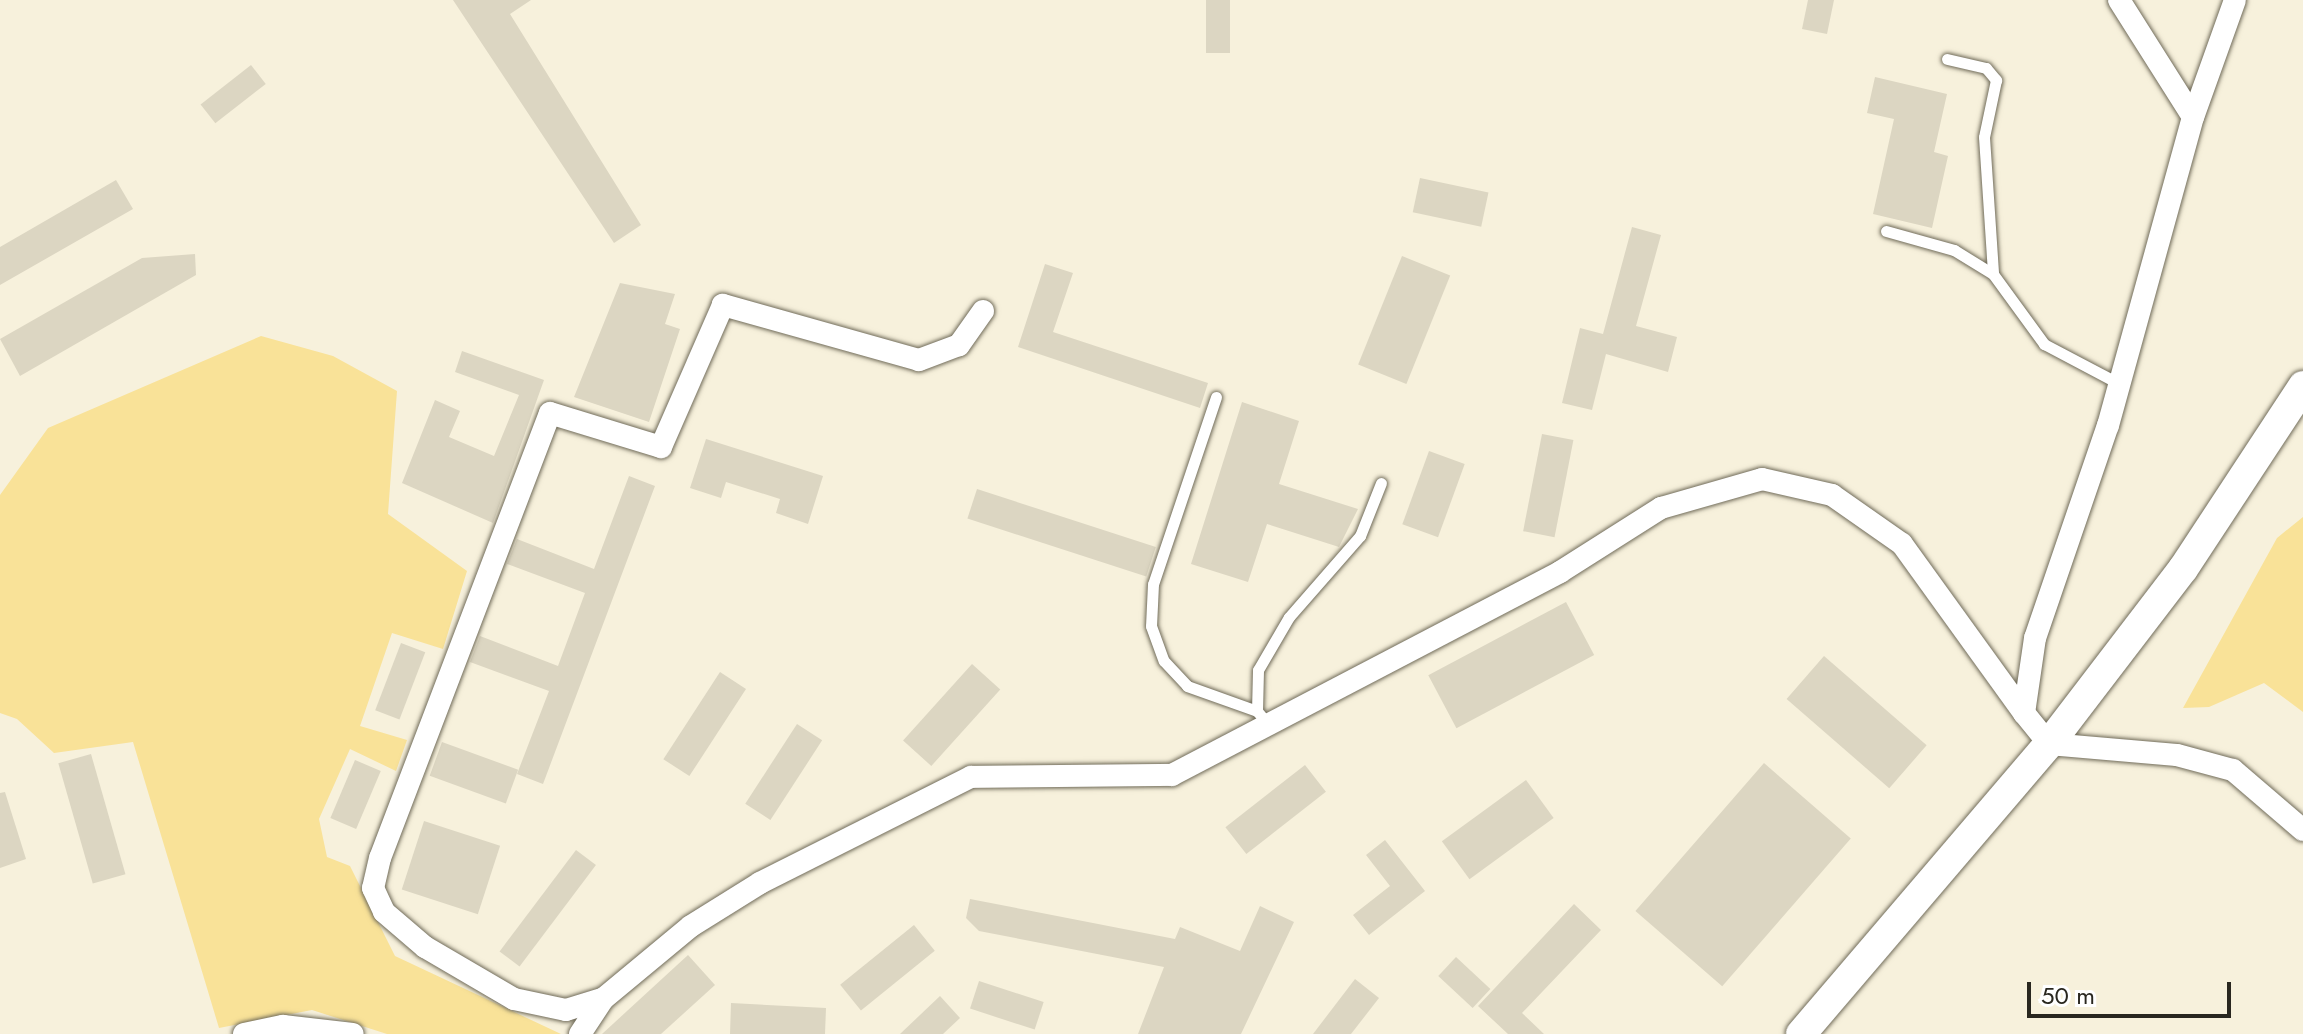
<!DOCTYPE html>
<html>
<head>
<meta charset="utf-8">
<style>
	body { margin:0 }
	#map { position:relative; width:2303px; height:1034px; overflow:hidden; background:#f7f1dc; font-family:Jost,sans-serif }
	div>[style] { position:absolute }
	.green>* { inset:0; background:#f9e298 }
	.building>* { inset:0; background:#dcd6c2; transform-origin:0 0 }
	.roads { filter:drop-shadow(0 0 2px #706b59) drop-shadow(0 0 2px #706b59) }
	.lane>* { height:11px; margin:-5.5px; padding:0 5.5px; transform-origin:5.5px; border-radius:5.5px; background:#fff }
	.street>* { height:22px; margin:-11px; padding:0 11px; transform-origin:11px; border-radius:11px; background:#fff }
	.secondary>* { height:30px; margin:-15px; padding:0 15px; transform-origin:15px; border-radius:15px; background:#fff }
	span { translate:-50% -50%; white-space:nowrap; text-align:center; line-height:1.15; -webkit-text-stroke:6px #fff; paint-order:stroke }
	.scale { position:absolute; left:2027px; top:982px; width:204px; height:36px; box-sizing:border-box; border:4px solid #29271f; border-top:0; padding-left:10px; font-size:24px; line-height:28px; white-space:nowrap; color:#29271f; -webkit-text-stroke:6px #fff; paint-order:stroke }
</style>
</head>
<body>
<div id="map">
	<div class="green">
		<div style="clip-path:polygon(261px 336px,333px 356px,397px 391px,388px 514px,467px 571px,443px 649px,392px 633px,360px 726px,407px 740px,396px 771px,350px 749px,319px 819px,327px 857px,350px 866px,395px 956px,561px 1034px,387px 1034px,312px 1010px,219px 1028px,133px 742px,54px 753px,17px 719px,0 713px,0 495px,48px 428px)"></div>
		<div style="clip-path:polygon(2303px 517px,2303px 712px,2264px 683px,2209px 707px,2183px 708px,2277px 538px)"></div>
	</div>
	<div class="building">
		<div style="clip-path:polygon(453px 0,531px 0,510px 14px,641px 225px,614px 243px)"></div>
		<div style="left:1206px;top:0;width:24px;height:53px"></div>
		<div style="clip-path:polygon(1808px 0,1834px 0,1827px 34px,1802px 29px)"></div>
		<div style="left:251px;top:65px;width:24px;height:64px;rotate:52deg"></div>
		<div style="clip-path:polygon(1875px 77px,1947px 94px,1934px 152px,1948px 156px,1932px 228px,1873px 214px,1894px 119px,1867px 113px)"></div>
		<div style="left:1420px;top:178px;width:70px;height:35px;rotate:12deg"></div>
		<div style="clip-path:polygon(116px 180px,133px 209px,0 285px,0 247px)"></div>
		<div style="clip-path:polygon(1632px 227px,1661px 235px,1636px 326px,1677px 337px,1668px 372px,1606px 354px,1592px 410px,1562px 403px,1580px 328px,1603px 334px)"></div>
		<div style="clip-path:polygon(195px 254px,196px 275px,20px 376px,0 339px,142px 258px)"></div>
		<div style="left:1402px;top:256px;width:52px;height:117px;rotate:22deg"></div>
		<div style="clip-path:polygon(1045px 264px,1073px 273px,1053px 332px,1208px 383px,1200px 408px,1018px 347px)"></div>
		<div style="clip-path:polygon(620px 283px,675px 294px,665px 324px,680px 329px,649px 422px,574px 397px)"></div>
		<div style="clip-path:polygon(462px 351px,544px 380px,493px 523px,402px 483px,435px 400px,460px 411px,449px 437px,494px 456px,519px 395px,455px 372px)"></div>
		<div style="clip-path:polygon(1242px 402px,1299px 421px,1279px 484px,1358px 509px,1339px 547px,1267px 524px,1248px 582px,1191px 564px)"></div>
		<div style="left:1542px;top:434px;width:32px;height:99px;rotate:11deg"></div>
		<div style="clip-path:polygon(706px 439px,823px 476px,808px 524px,776px 513px,780px 499px,726px 482px,721px 498px,690px 488px)"></div>
		<div style="left:1429px;top:451px;width:38px;height:78px;rotate:20deg"></div>
		<div style="clip-path:polygon(629px 476px,655px 486px,543px 784px,517px 774px,549px 691px,470px 662px,480px 636px,558px 666px,585px 593px,507px 564px,517px 539px,594px 569px)"></div>
		<div style="left:977px;top:489px;width:188px;height:31px;rotate:18deg"></div>
		<div style="left:1566px;top:602px;width:60px;height:156px;rotate:62deg"></div>
		<div style="left:401px;top:643px;width:26px;height:72px;rotate:21deg"></div>
		<div style="left:1824px;top:656px;width:136px;height:57px;rotate:41deg"></div>
		<div style="left:972px;top:664px;width:38px;height:103px;rotate:42deg"></div>
		<div style="left:720px;top:672px;width:31px;height:104px;rotate:33deg"></div>
		<div style="left:797px;top:724px;width:30px;height:95px;rotate:33deg"></div>
		<div style="left:442px;top:742px;width:81px;height:36px;rotate:20deg"></div>
		<div style="left:91px;top:754px;width:125px;height:34px;rotate:74deg"></div>
		<div style="left:355px;top:760px;width:28px;height:63px;rotate:23deg"></div>
		<div style="left:1764px;top:763px;width:115px;height:196px;rotate:41deg"></div>
		<div style="left:1305px;top:765px;width:34px;height:101px;rotate:52deg"></div>
		<div style="left:1526px;top:780px;width:47px;height:104px;rotate:54deg"></div>
		<div style="clip-path:polygon(5px 792px,26px 859px,0 868px,0 793px)"></div>
		<div style="left:424px;top:821px;width:80px;height:72px;rotate:18deg"></div>
		<div style="clip-path:polygon(1385px 840px,1425px 891px,1369px 935px,1353px 915px,1390px 886px,1366px 855px)"></div>
		<div style="left:576px;top:850px;width:25px;height:127px;rotate:37deg"></div>
		<div style="clip-path:polygon(970px 899px,1175px 939px,1180px 927px,1240px 951px,1260px 906px,1294px 922px,1241px 1034px,1138px 1034px,1164px 967px,979px 931px,966px 918px)"></div>
		<div style="clip-path:polygon(1574px 904px,1601px 930px,1522px 1013px,1544px 1034px,1508px 1034px,1478px 1006px)"></div>
		<div style="left:914px;top:925px;width:33px;height:95px;rotate:51deg"></div>
		<div style="clip-path:polygon(688px 955px,715px 985px,661px 1034px,602px 1034px)"></div>
		<div style="left:1456px;top:957px;width:47px;height:26px;rotate:43deg"></div>
		<div style="clip-path:polygon(1355px 979px,1379px 998px,1351px 1034px,1313px 1034px)"></div>
		<div style="left:979px;top:981px;width:68px;height:29px;rotate:18deg"></div>
		<div style="clip-path:polygon(940px 996px,960px 1018px,943px 1034px,900px 1034px)"></div>
		<div style="clip-path:polygon(731px 1003px,826px 1008px,825px 1034px,730px 1034px)"></div>
	</div>
	<div class="roads">
		<div class="lane">
			<div style="left:1947px;top:59px;width:40px;rotate:13deg"></div>
			<div style="left:1986px;top:68px;width:16px;rotate:50deg"></div>
			<div style="left:1996px;top:80px;width:58px;rotate:101.9deg"></div>
			<div style="left:1984px;top:137px;width:137px;rotate:86.2deg"></div>
			<div style="left:1993px;top:274px;width:87px;rotate:53.9deg"></div>
			<div style="left:2044px;top:344px;width:86px;rotate:27.8deg"></div>
			<div style="left:1886px;top:231px;width:71px;rotate:15.6deg"></div>
			<div style="left:1954px;top:250px;width:46px;rotate:31.6deg"></div>
			<div style="left:1216px;top:397px;width:197px;rotate:108.6deg"></div>
			<div style="left:1153px;top:584px;width:42px;rotate:92.7deg"></div>
			<div style="left:1151px;top:626px;width:37px;rotate:70deg"></div>
			<div style="left:1164px;top:661px;width:34px;rotate:47deg"></div>
			<div style="left:1187px;top:686px;width:74px;rotate:19.7deg"></div>
			<div style="left:1257px;top:711px;width:17px;rotate:50deg"></div>
			<div style="left:1257px;top:711px;width:41px;rotate:-88.6deg"></div>
			<div style="left:1258px;top:670px;width:61px;rotate:-59.7deg"></div>
			<div style="left:1289px;top:617px;width:108px;rotate:-48.8deg"></div>
			<div style="left:1360px;top:536px;width:57px;rotate:-68.4deg"></div>
		</div>
		<div class="street">
			<div style="left:2119px;top:0;width:138px;rotate:57.7deg"></div>
			<div style="left:2235px;top:0;width:124px;rotate:109.7deg"></div>
			<div style="left:2193px;top:117px;width:320px;rotate:105.4deg"></div>
			<div style="left:2108px;top:425px;width:225px;rotate:108.9deg"></div>
			<div style="left:2035px;top:638px;width:76px;rotate:98.3deg"></div>
			<div style="left:2024px;top:713px;width:40px;rotate:51deg"></div>
			<div style="left:2049px;top:744px;width:128px;rotate:4.9deg"></div>
			<div style="left:2177px;top:755px;width:58px;rotate:15deg"></div>
			<div style="left:2233px;top:770px;width:92px;rotate:40.6deg"></div>
			<div style="left:983px;top:311px;width:42px;rotate:125.2deg"></div>
			<div style="left:959px;top:345px;width:43px;rotate:159.4deg"></div>
			<div style="left:919px;top:360px;width:204px;rotate:-164.3deg"></div>
			<div style="left:723px;top:305px;width:155px;rotate:113.6deg"></div>
			<div style="left:661px;top:447px;width:116px;rotate:-163deg"></div>
			<div style="left:550px;top:413px;width:476px;rotate:110.9deg"></div>
			<div style="left:380px;top:858px;width:31px;rotate:103deg"></div>
			<div style="left:373px;top:888px;width:26px;rotate:65deg"></div>
			<div style="left:384px;top:912px;width:54px;rotate:40.5deg"></div>
			<div style="left:425px;top:947px;width:103px;rotate:30.3deg"></div>
			<div style="left:514px;top:999px;width:53px;rotate:11.9deg"></div>
			<div style="left:566px;top:1010px;width:39px;rotate:-17deg"></div>
			<div style="left:603px;top:999px;width:114px;rotate:-39.7deg"></div>
			<div style="left:691px;top:926px;width:81px;rotate:-31.9deg"></div>
			<div style="left:760px;top:883px;width:236px;rotate:-26.7deg"></div>
			<div style="left:971px;top:777px;width:201px;rotate:-0.6deg"></div>
			<div style="left:1172px;top:775px;width:438px;rotate:-27.6deg"></div>
			<div style="left:1560px;top:572px;width:120px;rotate:-32.4deg"></div>
			<div style="left:1661px;top:508px;width:105px;rotate:-16deg"></div>
			<div style="left:1762px;top:479px;width:72px;rotate:12.9deg"></div>
			<div style="left:1832px;top:495px;width:85px;rotate:35deg"></div>
			<div style="left:1902px;top:544px;width:208px;rotate:54.2deg"></div>
			<div style="left:244px;top:1034px;width:40px;rotate:-12deg"></div>
			<div style="left:283px;top:1026px;width:70px;rotate:6.5deg"></div>
			<div style="left:580px;top:1034px;width:42px;rotate:-56.7deg"></div>
		</div>
		<div class="secondary">
			<div style="left:1801px;top:1034px;width:382px;rotate:-49.5deg"></div>
			<div style="left:2049px;top:744px;width:220px;rotate:-52.6deg"></div>
			<div style="left:2183px;top:569px;width:219px;rotate:-56.7deg"></div>
		</div>
	</div>
	<div class="scale">50 m</div>
</div>
</body>
</html>
